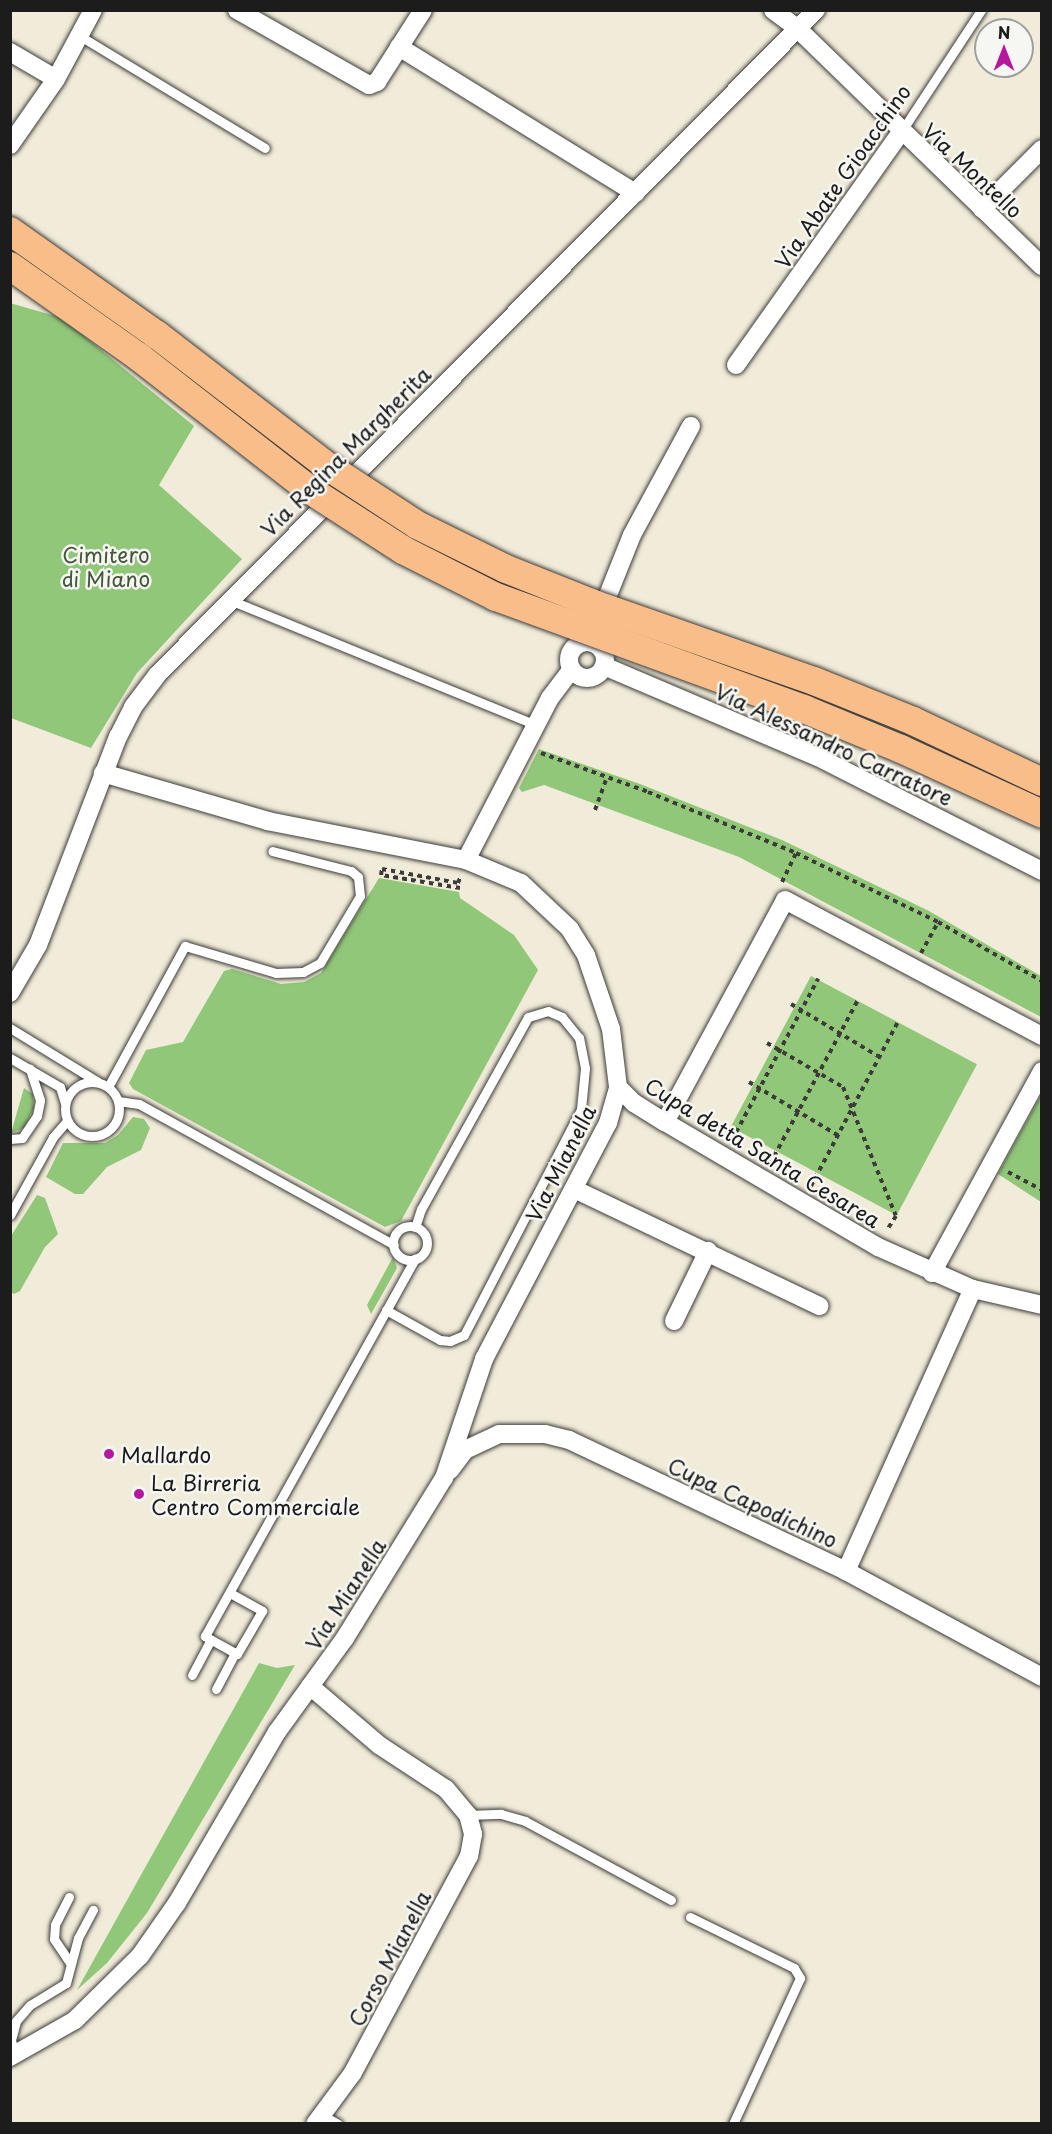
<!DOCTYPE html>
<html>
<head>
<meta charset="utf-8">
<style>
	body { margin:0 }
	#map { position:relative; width:1052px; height:2134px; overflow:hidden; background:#f1ebd9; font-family:"Playpen Sans",sans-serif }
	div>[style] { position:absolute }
	.green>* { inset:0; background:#91c779; transform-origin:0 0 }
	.path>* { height:4px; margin-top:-2px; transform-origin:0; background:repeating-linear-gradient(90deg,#3c3b38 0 4.5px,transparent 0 9px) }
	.roads { filter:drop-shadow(0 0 2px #3c3b38) drop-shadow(0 0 2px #3c3b38) }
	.service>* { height:9px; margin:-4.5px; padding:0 4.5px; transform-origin:4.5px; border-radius:4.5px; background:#fff }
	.service>.ring { margin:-4.5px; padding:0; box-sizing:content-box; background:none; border:9px solid #fff; border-radius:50% }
	.minor>* { height:18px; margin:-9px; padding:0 9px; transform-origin:9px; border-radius:9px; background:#fff }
	.minor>.ring { margin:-9px; padding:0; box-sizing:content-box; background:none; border:18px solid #fff; border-radius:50% }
	.bridges { filter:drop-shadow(0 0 2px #3c3b38) drop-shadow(0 0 2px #3c3b38) }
	.trunk-bridge>* { height:28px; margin:-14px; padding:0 14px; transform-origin:14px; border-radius:14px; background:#f8bd89 }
	.dots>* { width:16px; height:16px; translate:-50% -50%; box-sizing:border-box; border:3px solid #f6f6f2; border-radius:50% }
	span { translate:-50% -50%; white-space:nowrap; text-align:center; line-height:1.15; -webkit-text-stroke:5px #f6f6f2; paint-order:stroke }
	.street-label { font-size:21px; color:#1c1c1c }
	.park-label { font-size:21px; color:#45583d }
	.poi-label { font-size:21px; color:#1c1c1c }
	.left { translate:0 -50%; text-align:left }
	.frame { position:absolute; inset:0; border:12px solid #1c1c1c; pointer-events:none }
	.north { position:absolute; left:974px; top:18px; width:60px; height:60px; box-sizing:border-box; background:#f6f6f2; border:2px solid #9f9f9c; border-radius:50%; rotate:0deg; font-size:16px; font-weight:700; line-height:24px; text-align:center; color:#1c1c1c }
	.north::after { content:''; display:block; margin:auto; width:21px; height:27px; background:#b5179e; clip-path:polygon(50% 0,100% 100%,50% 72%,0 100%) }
</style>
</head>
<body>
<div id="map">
	<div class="green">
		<div style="clip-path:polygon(10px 303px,62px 318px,194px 426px,159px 485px,242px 559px,137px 673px,91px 748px,11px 718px)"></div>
		<div style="clip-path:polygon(539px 749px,640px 784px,782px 840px,929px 911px,1041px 976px,1041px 1017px,739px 857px,544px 785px,522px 792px,519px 788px)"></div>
		<div style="clip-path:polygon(379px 878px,459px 892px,460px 898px,514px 935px,538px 970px,401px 1221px,385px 1227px,133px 1089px,129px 1083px,146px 1050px,183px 1042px,224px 971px,232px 969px,281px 984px,304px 982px,321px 973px)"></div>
		<div style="left:811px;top:976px;width:188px;height:171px;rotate:28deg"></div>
		<div style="clip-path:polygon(24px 1088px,33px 1094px,34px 1108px,24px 1128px,11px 1133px)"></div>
		<div style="clip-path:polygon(1041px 1095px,1041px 1202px,998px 1174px)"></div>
		<div style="clip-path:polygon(133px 1117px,144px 1119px,150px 1128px,141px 1150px,107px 1167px,83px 1194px,75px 1194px,46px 1177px,63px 1143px,105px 1143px,118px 1135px)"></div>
		<div style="clip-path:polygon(37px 1195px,45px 1198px,58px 1234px,45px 1247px,20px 1291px,14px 1294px,11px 1292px,11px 1236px)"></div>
		<div style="clip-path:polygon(393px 1257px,397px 1268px,371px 1314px,367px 1305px)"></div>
		<div style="clip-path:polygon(259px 1663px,277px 1668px,295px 1665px,147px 1913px,107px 1963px,77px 1990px)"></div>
	</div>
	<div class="path">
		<div style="left:541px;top:753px;width:114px;rotate:20deg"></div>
		<div style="left:648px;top:792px;width:160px;rotate:22.4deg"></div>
		<div style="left:796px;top:853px;width:158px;rotate:25.9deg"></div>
		<div style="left:938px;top:922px;width:120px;rotate:29.6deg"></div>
		<div style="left:595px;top:810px;width:35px;rotate:-70deg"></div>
		<div style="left:782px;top:882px;width:32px;rotate:-64deg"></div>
		<div style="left:460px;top:888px;width:80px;rotate:-170.7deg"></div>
		<div style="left:381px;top:875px;width:6px;rotate:-81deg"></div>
		<div style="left:382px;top:869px;width:77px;rotate:10.4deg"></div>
		<div style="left:458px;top:883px;width:5px;rotate:-68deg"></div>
		<div style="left:921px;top:953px;width:35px;rotate:-61deg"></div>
		<div style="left:791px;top:1004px;width:101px;rotate:30.9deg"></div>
		<div style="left:767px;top:1043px;width:88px;rotate:30.1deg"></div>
		<div style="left:843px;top:1087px;width:139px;rotate:67.7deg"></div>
		<div style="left:896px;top:1216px;width:17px;rotate:123deg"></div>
		<div style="left:749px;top:1082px;width:105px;rotate:31deg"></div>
		<div style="left:732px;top:1140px;width:183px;rotate:-61.9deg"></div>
		<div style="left:770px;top:1164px;width:188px;rotate:-61.8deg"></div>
		<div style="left:1008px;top:1172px;width:38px;rotate:28deg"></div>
		<div style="left:811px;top:1186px;width:188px;rotate:-62.1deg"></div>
	</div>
	<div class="roads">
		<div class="service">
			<div style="left:80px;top:36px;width:216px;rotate:31.2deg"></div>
			<div style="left:901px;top:132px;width:146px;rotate:-56.7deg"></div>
			<div style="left:230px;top:600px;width:331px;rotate:22.2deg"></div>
			<div style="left:10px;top:1028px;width:103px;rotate:31.5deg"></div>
			<div style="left:10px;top:1058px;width:58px;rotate:30.1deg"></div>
			<div style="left:60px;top:1087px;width:17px;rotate:73deg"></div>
			<div class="ring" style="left:65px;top:1082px;width:45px;height:45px"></div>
			<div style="left:108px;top:1087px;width:161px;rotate:-61.4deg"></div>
			<div style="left:185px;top:946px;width:95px;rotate:16.5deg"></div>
			<div style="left:276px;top:973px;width:27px;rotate:-2deg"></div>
			<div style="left:303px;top:972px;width:19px;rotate:-28deg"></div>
			<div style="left:320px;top:963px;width:78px;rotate:-59.2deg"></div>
			<div style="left:360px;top:896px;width:19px;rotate:-96deg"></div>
			<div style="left:358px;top:877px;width:9px;rotate:-139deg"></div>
			<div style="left:351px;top:871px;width:81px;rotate:-165.8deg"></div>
			<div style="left:118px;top:1101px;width:21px;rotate:8deg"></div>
			<div style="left:139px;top:1104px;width:291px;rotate:28.9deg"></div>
			<div style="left:10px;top:1139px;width:12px;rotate:-5deg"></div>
			<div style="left:22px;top:1138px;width:27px;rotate:-56deg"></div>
			<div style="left:37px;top:1116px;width:16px;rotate:-79deg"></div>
			<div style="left:40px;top:1100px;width:33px;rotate:-108deg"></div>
			<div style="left:10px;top:1215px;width:89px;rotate:-61.1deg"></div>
			<div style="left:53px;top:1137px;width:21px;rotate:-49deg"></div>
			<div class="ring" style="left:393px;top:1226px;width:25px;height:25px"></div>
			<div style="left:386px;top:1310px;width:62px;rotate:29.1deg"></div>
			<div style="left:440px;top:1340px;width:10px;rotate:6deg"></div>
			<div style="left:450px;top:1341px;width:15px;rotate:-23deg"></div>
			<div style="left:464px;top:1335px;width:254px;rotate:-62.6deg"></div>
			<div style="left:581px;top:1109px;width:41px;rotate:-84.4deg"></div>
			<div style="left:585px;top:1068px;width:31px;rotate:-101deg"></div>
			<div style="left:579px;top:1038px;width:27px;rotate:-129deg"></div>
			<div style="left:562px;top:1017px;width:15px;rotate:-157deg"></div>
			<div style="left:548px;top:1011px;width:21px;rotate:163deg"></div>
			<div style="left:528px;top:1017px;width:220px;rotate:119.1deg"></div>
			<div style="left:421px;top:1209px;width:19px;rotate:108deg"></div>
			<div style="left:230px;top:1593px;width:37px;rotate:29deg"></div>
			<div style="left:262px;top:1611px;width:50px;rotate:120.2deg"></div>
			<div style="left:237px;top:1654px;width:37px;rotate:-151deg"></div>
			<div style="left:205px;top:1636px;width:432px;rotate:-60.9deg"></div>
			<div style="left:192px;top:1675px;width:40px;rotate:-62deg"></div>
			<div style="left:216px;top:1689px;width:41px;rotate:-62.2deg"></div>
			<div style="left:468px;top:1815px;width:33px;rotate:-2deg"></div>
			<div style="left:501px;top:1814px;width:25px;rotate:16deg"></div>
			<div style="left:525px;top:1821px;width:166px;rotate:28.4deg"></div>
			<div style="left:69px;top:1897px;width:31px;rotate:117deg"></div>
			<div style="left:55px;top:1925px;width:14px;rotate:94deg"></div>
			<div style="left:54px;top:1939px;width:30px;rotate:56deg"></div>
			<div style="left:690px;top:1917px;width:116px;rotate:26.1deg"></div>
			<div style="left:794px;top:1968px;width:12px;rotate:59deg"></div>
			<div style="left:800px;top:1978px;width:161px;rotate:114.7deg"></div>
			<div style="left:15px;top:2055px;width:16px;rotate:-105deg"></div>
			<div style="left:11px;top:2040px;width:20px;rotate:-75deg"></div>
			<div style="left:16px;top:2021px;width:21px;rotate:-49deg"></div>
			<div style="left:30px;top:2005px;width:42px;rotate:-31.4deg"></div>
			<div style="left:66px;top:1983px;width:47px;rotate:-75.1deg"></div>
			<div style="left:78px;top:1938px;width:32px;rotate:-62deg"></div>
			<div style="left:322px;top:2115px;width:18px;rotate:29deg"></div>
		</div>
		<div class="minor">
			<div style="left:237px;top:10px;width:152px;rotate:29.6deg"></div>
			<div style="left:369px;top:85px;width:9px;rotate:-21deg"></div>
			<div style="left:377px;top:82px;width:85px;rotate:-57.4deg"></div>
			<div style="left:773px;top:10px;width:31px;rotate:37deg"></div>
			<div style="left:798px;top:29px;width:340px;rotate:44.2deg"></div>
			<div style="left:399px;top:47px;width:278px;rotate:31.7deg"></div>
			<div style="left:10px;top:52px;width:53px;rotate:30.4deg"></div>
			<div style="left:10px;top:145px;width:80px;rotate:-55.1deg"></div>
			<div style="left:56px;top:79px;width:78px;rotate:-61.8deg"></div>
			<div style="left:982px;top:209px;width:85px;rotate:-45deg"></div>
			<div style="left:736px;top:365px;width:286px;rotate:-54.7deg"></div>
			<div style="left:600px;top:615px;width:86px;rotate:-68.2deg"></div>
			<div style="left:632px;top:535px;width:124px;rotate:-61.6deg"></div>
			<div class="ring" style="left:569px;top:642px;width:18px;height:18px"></div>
			<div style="left:604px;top:666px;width:239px;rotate:23.1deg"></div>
			<div style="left:824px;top:760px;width:245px;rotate:27deg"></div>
			<div style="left:466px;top:860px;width:182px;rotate:-62.6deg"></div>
			<div style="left:550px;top:698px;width:35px;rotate:-53deg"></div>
			<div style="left:10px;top:993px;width:56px;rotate:-59.7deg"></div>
			<div style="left:38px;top:945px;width:223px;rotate:-69deg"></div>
			<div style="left:118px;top:737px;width:34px;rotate:-63deg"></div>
			<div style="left:133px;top:707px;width:41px;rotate:-52.9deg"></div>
			<div style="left:158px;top:674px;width:935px;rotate:-45.26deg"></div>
			<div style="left:618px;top:1087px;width:23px;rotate:45deg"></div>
			<div style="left:634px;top:1103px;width:36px;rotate:32deg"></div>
			<div style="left:665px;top:1122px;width:247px;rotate:30.4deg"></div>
			<div style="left:878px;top:1247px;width:104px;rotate:23.9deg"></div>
			<div style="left:973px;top:1289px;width:71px;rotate:13.1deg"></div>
			<div style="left:665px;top:1122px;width:252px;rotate:-61.6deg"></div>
			<div style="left:785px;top:900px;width:291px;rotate:27.9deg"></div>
			<div style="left:574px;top:1189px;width:272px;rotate:25.5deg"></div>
			<div style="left:932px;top:1273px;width:230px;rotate:-61.4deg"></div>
			<div style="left:674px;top:1321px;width:78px;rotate:-64.1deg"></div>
			<div style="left:450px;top:1470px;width:25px;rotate:-53deg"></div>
			<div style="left:465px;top:1450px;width:38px;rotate:-25deg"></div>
			<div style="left:499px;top:1434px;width:46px"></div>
			<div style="left:545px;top:1434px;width:25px;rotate:14deg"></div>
			<div style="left:569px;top:1440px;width:306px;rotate:25.3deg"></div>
			<div style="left:846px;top:1571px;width:223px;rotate:28.4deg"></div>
			<div style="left:846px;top:1571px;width:309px;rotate:-65.8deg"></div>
			<div style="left:310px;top:1686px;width:91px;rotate:40.5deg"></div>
			<div style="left:379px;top:1745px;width:80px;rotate:33.3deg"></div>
			<div style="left:446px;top:1789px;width:34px;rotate:50deg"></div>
			<div style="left:468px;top:1815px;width:20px;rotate:75deg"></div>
			<div style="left:473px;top:1834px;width:22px;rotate:100deg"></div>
			<div style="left:469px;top:1856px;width:247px;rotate:118.2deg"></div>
			<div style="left:352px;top:2074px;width:62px;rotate:126.5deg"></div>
			<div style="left:10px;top:2057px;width:75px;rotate:-29.6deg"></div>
			<div style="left:75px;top:2020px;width:91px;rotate:-44.6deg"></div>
			<div style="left:140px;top:1956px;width:65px;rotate:-55.1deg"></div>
			<div style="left:177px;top:1903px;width:198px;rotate:-59.7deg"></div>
			<div style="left:277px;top:1732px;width:116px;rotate:-54.1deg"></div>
			<div style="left:345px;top:1638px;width:188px;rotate:-58.3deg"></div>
			<div style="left:444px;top:1478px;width:126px;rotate:-71.4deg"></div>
			<div style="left:484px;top:1359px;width:267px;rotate:-62.3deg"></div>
			<div style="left:608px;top:1123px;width:37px;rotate:-74deg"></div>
			<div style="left:618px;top:1087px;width:58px;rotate:-96.9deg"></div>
			<div style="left:611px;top:1029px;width:78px;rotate:-108.7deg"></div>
			<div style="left:586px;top:955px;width:31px;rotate:-122deg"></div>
			<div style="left:570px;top:929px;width:67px;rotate:-136.8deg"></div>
			<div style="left:521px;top:883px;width:60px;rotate:-157.3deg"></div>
			<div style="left:466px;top:860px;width:202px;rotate:-168.9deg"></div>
			<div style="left:268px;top:821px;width:172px;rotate:-163.8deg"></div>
		</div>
	</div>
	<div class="bridges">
		<div class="trunk-bridge">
			<div style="left:10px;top:231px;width:180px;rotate:35.3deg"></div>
			<div style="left:157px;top:335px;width:215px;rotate:37.6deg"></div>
			<div style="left:327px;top:466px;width:108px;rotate:33.2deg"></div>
			<div style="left:417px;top:525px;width:99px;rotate:26.3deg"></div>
			<div style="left:506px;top:569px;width:95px;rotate:21.7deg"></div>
			<div style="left:594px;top:604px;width:233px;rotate:19.3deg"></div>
			<div style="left:814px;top:681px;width:107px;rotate:22deg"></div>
			<div style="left:913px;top:721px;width:143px;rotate:25.3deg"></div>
			<div style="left:10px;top:266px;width:158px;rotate:35.2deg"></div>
			<div style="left:139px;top:357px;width:217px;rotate:37.9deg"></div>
			<div style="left:310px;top:490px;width:111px;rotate:32.8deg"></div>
			<div style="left:403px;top:550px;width:104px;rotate:26.8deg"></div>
			<div style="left:496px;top:597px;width:328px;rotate:20deg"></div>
			<div style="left:804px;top:709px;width:105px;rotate:22.4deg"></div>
			<div style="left:901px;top:749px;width:155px;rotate:24.7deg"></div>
		</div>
	</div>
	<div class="dots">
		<div style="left:109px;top:1454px;background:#b5179e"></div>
		<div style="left:139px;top:1494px;background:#b5179e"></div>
	</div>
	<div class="street-label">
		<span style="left:973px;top:170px;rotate:43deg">Via Montello</span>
		<span style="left:842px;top:176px;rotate:-55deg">Via Abate Gioacchino</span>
		<span style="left:345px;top:451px;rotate:-45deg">Via Regina Margherita</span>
		<span style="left:834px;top:744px;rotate:25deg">Via Alessandro Carratore</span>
		<span style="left:763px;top:1152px;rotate:31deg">Cupa detta Santa Cesarea</span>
		<span style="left:560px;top:1163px;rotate:-63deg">Via Mianella</span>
		<span style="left:753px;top:1502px;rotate:25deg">Cupa Capodichino</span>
		<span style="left:345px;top:1594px;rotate:-57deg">Via Mianella</span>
		<span style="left:389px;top:1958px;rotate:-62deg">Corso Mianella</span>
	</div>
	<div class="park-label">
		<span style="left:106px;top:566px">Cimitero<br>di Miano</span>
	</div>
	<div class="poi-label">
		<span class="left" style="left:121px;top:1454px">Mallardo</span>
		<span class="left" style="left:151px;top:1494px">La Birreria<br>Centro Commerciale</span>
	</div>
	<div class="frame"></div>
	<div class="north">N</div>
</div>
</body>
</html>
